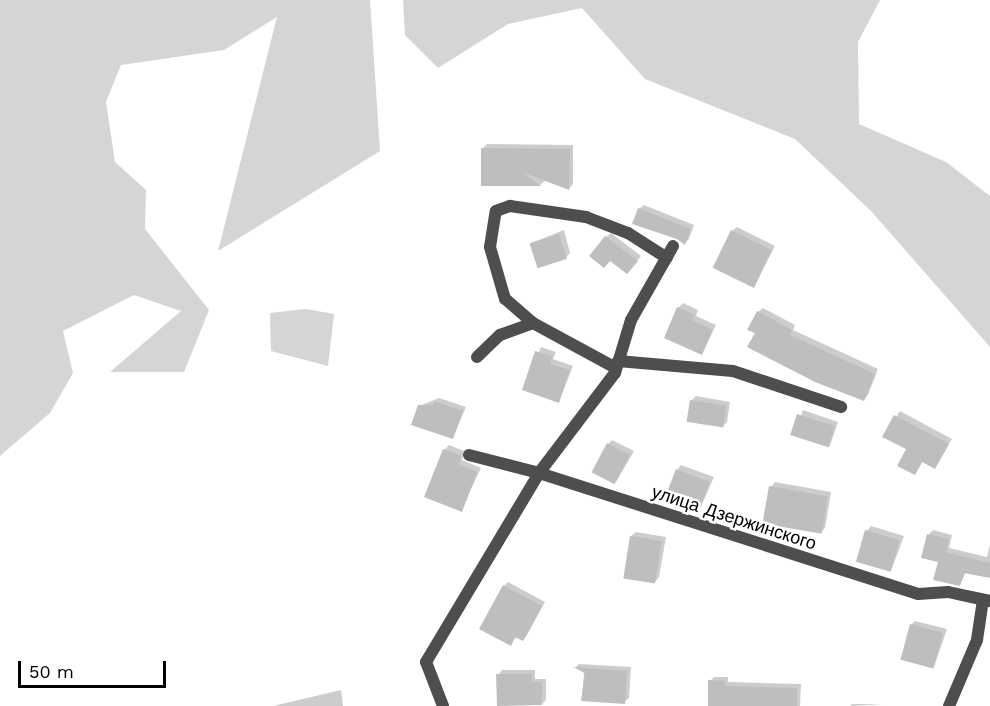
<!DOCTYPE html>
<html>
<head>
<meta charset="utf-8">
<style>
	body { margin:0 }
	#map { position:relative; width:990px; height:706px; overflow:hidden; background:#fff; font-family:"Work Sans",sans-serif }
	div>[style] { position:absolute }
	.green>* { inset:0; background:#d5d5d5 }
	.shadow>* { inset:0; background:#0003; transform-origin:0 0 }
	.building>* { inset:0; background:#bebebe; transform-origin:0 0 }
	.service>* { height:12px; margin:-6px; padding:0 6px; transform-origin:6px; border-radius:6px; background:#4e4e4e }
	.minor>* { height:12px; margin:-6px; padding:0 6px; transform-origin:6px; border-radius:6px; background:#4e4e4e }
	span { translate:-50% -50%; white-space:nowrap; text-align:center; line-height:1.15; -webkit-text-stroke:5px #fff; paint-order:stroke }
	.street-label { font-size:18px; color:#000 }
	.scale { position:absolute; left:18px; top:661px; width:148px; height:27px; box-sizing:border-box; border:3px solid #000; border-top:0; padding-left:8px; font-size:18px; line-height:21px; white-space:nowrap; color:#000; -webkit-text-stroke:4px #fff; paint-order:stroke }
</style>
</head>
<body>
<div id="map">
	<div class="green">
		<div style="clip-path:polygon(0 0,370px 0,380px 151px,218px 251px,277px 17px,224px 50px,121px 65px,106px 102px,115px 162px,146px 190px,145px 229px,209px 310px,184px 372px,110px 372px,181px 311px,134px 295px,63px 331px,73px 373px,50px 413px,0 456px)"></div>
		<div style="clip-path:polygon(403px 0,880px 0,858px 42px,859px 124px,946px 162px,990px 196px,990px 347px,871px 211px,795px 139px,645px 79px,582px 8px,508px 24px,438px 68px,405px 35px)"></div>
		<div style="clip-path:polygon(306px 309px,334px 314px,328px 366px,271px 351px,270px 313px)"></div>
	</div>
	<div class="shadow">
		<div style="clip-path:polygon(487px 144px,573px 145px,573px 184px,569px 189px,546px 180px,540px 185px,482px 184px,483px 148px)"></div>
		<div style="clip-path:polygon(644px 205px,694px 225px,689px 239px,685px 243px,639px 209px)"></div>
		<div style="clip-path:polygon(737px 227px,775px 246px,753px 286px,732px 231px)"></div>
		<div style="clip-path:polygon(564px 230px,570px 253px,566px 257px,531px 243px)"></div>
		<div style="clip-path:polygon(611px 233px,641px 256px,631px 268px,611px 259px,606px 237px)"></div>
		<div style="clip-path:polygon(683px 303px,698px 310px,696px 316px,716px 325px,702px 353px,678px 308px)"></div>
		<div style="clip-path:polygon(763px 308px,795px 325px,793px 330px,878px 369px,868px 395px,864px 400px,757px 333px,758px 312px)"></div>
		<div style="clip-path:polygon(541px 347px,556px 352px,553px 359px,573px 366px,559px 401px,524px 389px)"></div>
		<div style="clip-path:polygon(696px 396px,730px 402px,727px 422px,723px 426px,692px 400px)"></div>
		<div style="clip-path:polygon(439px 398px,466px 407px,453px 437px,419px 406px)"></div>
		<div style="left:803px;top:410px;width:37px;height:26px;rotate:19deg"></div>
		<div style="clip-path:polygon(900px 411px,952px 439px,935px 467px,923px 461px,915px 474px,908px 449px,884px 436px)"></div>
		<div style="clip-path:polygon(612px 440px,634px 451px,616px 482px,608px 444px)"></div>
		<div style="clip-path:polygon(449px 445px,464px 451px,462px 460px,481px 468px,461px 510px,444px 450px)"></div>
		<div style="clip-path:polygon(681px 465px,714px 477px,700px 509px,677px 470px)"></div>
		<div style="clip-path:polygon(775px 482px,831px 492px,825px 528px,821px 532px,771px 487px)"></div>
		<div style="clip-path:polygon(871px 526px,904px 536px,891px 571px,867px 531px)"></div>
		<div style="clip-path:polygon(933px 530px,952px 535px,949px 548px,987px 557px,990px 544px,990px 577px,966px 572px,960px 585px,939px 561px,929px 534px)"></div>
		<div style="clip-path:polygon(636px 532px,666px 537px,659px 577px,655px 582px,631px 536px)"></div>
		<div style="clip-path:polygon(508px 582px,545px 602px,527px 635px,523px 640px,517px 636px,511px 644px,504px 586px)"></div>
		<div style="clip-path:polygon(915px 621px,947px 629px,934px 667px,911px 625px)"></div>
		<div style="clip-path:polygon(579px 664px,631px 667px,629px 698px,624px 702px,582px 699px,584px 673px,576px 667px)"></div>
		<div style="clip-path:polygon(502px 670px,535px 670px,535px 679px,546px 679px,546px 700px,542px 704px,498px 675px)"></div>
		<div style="clip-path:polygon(714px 677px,728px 677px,728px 682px,801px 684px,800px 706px,709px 706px,710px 681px)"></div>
		<div style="clip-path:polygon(341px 690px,343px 706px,273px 706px)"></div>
		<div style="clip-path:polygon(852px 704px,883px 704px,850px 706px)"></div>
	</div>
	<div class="building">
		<div style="clip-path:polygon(481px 148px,570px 149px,569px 190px,522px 172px,541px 186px,481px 186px)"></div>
		<div style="clip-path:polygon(638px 208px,691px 229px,685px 245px,677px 239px,632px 224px)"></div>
		<div style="left:731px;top:230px;width:46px;height:42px;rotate:26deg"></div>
		<div style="left:559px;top:234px;width:26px;height:31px;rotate:72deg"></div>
		<div style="clip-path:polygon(605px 236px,638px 261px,627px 274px,610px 261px,604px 268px,589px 256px)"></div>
		<div style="clip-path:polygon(677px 307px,695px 315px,692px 320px,713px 330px,702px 355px,664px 338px)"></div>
		<div style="clip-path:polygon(757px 311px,792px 330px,790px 335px,875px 374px,864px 401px,815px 382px,747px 347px,755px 333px,747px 330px)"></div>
		<div style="clip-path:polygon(535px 351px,552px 356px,550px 364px,570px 370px,559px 403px,522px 390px)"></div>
		<div style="left:690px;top:400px;width:37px;height:22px;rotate:9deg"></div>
		<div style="clip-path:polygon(434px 401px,463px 411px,453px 439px,411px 425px,418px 405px,433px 405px)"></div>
		<div style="left:797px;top:414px;width:40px;height:22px;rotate:18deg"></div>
		<div style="clip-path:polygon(894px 415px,949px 444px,935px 469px,922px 462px,915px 475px,897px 466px,906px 449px,882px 437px)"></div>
		<div style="left:607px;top:443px;width:26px;height:33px;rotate:28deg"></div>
		<div style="clip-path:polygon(443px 449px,461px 456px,459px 465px,477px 472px,462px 512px,424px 497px)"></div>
		<div style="left:676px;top:469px;width:36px;height:31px;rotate:21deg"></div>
		<div style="left:769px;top:486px;width:60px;height:38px;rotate:10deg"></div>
		<div style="left:865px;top:530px;width:36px;height:33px;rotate:16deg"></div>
		<div style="clip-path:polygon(927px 534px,949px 539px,946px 552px,990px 563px,990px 578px,964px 573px,960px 586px,933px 580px,938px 562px,921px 558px)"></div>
		<div style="left:630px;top:536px;width:32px;height:43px;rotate:9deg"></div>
		<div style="clip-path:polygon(503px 585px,542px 606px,523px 641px,515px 637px,511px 646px,479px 629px)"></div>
		<div style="left:910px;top:624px;width:34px;height:37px;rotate:15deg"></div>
		<div style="clip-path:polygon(573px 667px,627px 671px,625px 704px,581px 701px,585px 673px)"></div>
		<div style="clip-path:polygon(496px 674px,532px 674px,532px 682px,542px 682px,542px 705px,497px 706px)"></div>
		<div style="clip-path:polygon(708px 680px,725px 681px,725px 686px,797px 688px,797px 706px,708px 706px)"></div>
	</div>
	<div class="service">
		<div style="left:533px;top:323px;width:37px;rotate:-139deg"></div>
		<div style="left:505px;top:299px;width:54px;rotate:-106.1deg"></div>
		<div style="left:490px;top:247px;width:36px;rotate:-81deg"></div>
		<div style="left:496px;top:211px;width:15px;rotate:-20deg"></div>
		<div style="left:510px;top:206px;width:77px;rotate:8.2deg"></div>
		<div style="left:586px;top:217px;width:45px;rotate:20.9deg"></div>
		<div style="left:628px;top:233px;width:46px;rotate:32.7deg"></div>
		<div style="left:477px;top:357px;width:32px;rotate:-44deg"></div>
		<div style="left:500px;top:335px;width:35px;rotate:-20deg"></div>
		<div style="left:533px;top:323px;width:94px;rotate:28.5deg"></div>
		<div style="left:618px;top:361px;width:115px;rotate:5deg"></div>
		<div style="left:733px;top:371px;width:114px;rotate:18.4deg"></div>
		<div style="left:949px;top:706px;width:72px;rotate:-67deg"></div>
		<div style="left:977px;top:640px;width:40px;rotate:-81.5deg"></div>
	</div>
	<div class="minor">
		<div style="left:469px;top:455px;width:72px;rotate:14.4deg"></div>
		<div style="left:539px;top:473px;width:398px;rotate:17.7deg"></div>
		<div style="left:918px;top:594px;width:30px;rotate:-4deg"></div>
		<div style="left:948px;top:592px;width:43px;rotate:12.1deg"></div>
		<div style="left:443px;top:706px;width:47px;rotate:-111.1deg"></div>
		<div style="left:426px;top:662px;width:220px;rotate:-59.1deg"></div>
		<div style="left:539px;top:473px;width:126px;rotate:-52.8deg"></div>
		<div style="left:615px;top:373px;width:55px;rotate:-73.2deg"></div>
		<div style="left:631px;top:320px;width:85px;rotate:-60.4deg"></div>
	</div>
	<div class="street-label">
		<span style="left:734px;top:518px;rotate:18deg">улица Дзержинского</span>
	</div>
	<div class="scale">50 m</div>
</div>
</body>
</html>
